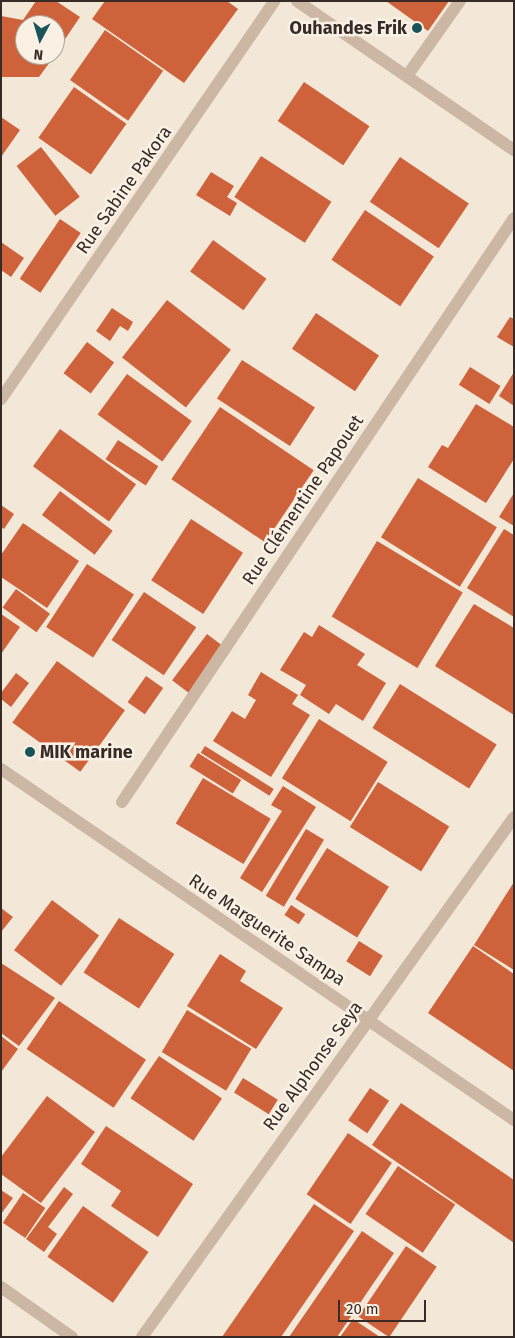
<!DOCTYPE html>
<html>
<head>
<meta charset="utf-8">
<style>
	body { margin:0 }
	#map { position:relative; width:515px; height:1338px; overflow:hidden; background:#f3e7d8; font-family:"Fira Sans",sans-serif }
	div>[style] { position:absolute }
	.building>* { inset:0; background:#ce623b; transform-origin:0 0 }
	.minor>* { height:12px; margin:-6px; padding:0 6px; transform-origin:6px; border-radius:6px; background:#cbb7a3 }
	.dots>* { width:14px; height:14px; translate:-50% -50%; box-sizing:border-box; border:2px solid #faf1e4; border-radius:50% }
	span { translate:-50% -50%; white-space:nowrap; text-align:center; line-height:1.15; -webkit-text-stroke:5px #faf1e4; paint-order:stroke }
	.poi-label { font-size:18px; color:#362b26; font-weight:700 }
	.right { translate:-100% -50%; text-align:right }
	.left { translate:0 -50%; text-align:left }
	.street-label { font-size:18px; color:#362b26 }
	.frame { position:absolute; inset:0; border:2px solid #362b26; pointer-events:none }
	.north { position:absolute; left:15px; top:15px; width:50px; height:50px; box-sizing:border-box; background:#faf1e4; border:1px solid #aca298; border-radius:50%; rotate:186deg; font-size:14px; font-weight:700; line-height:20px; text-align:center; color:#362b26 }
	.north::after { content:''; display:block; margin:auto; width:18px; height:22px; background:#19545a; clip-path:polygon(50% 0,100% 100%,50% 72%,0 100%) }
	.scale { position:absolute; left:338px; top:1300px; width:88px; height:22px; box-sizing:border-box; border:2px solid #362b26; border-top:0; padding-left:6px; font-size:15px; line-height:18px; white-space:nowrap; color:#362b26; -webkit-text-stroke:4px #faf1e4; paint-order:stroke }
</style>
</head>
<body>
<div id="map">
	<div class="building">
		<div style="clip-path:polygon(36px 1px,56px 1px,80px 17px,55px 54px,55px 25px,25px 25px,25px 55px,55px 55px,39px 77px,1px 77px,1px 16px,23px 20px)"></div>
		<div style="clip-path:polygon(105px 1px,227px 1px,238px 9px,184px 83px,92px 19px)"></div>
		<div style="clip-path:polygon(386px 1px,449px 1px,428px 31px)"></div>
		<div style="left:105px;top:30px;width:71px;height:61px;rotate:35deg"></div>
		<div style="left:304px;top:82px;width:79px;height:47px;rotate:34deg"></div>
		<div style="left:74px;top:87px;width:64px;height:62px;rotate:35deg"></div>
		<div style="clip-path:polygon(1px 117px,20px 130px,1px 157px)"></div>
		<div style="left:41px;top:147px;width:63px;height:31px;rotate:52deg"></div>
		<div style="left:261px;top:156px;width:84px;height:49px;rotate:33deg"></div>
		<div style="left:400px;top:157px;width:83px;height:54px;rotate:34deg"></div>
		<div style="clip-path:polygon(211px 172px,234px 186px,227px 197px,237px 203px,230px 216px,196px 195px)"></div>
		<div style="left:365px;top:210px;width:83px;height:60px;rotate:34deg"></div>
		<div style="left:60px;top:219px;width:25px;height:72px;rotate:34deg"></div>
		<div style="left:213px;top:240px;width:66px;height:39px;rotate:36deg"></div>
		<div style="clip-path:polygon(1px 242px,24px 258px,11px 277px,1px 270px)"></div>
		<div style="left:167px;top:300px;width:81px;height:73px;rotate:38deg"></div>
		<div style="clip-path:polygon(112px 308px,133px 322px,128px 331px,120px 326px,110px 341px,96px 331px)"></div>
		<div style="left:316px;top:313px;width:76px;height:43px;rotate:34deg"></div>
		<div style="clip-path:polygon(510px 317px,514px 319px,514px 347px,497px 337px)"></div>
		<div style="left:87px;top:342px;width:34px;height:39px;rotate:37deg"></div>
		<div style="left:242px;top:360px;width:87px;height:46px;rotate:33deg"></div>
		<div style="left:470px;top:367px;width:36px;height:21px;rotate:32deg"></div>
		<div style="clip-path:polygon(514px 372px,514px 406px,499px 396px)"></div>
		<div style="left:127px;top:374px;width:80px;height:50px;rotate:36deg"></div>
		<div style="clip-path:polygon(476px 404px,514px 427px,514px 459px,486px 503px,428px 467px,442px 445px,448px 448px)"></div>
		<div style="left:220px;top:407px;width:113px;height:87px;rotate:34deg"></div>
		<div style="left:60px;top:429px;width:94px;height:46px;rotate:36deg"></div>
		<div style="left:118px;top:440px;width:48px;height:23px;rotate:33deg"></div>
		<div style="left:418px;top:478px;width:93px;height:70px;rotate:32deg"></div>
		<div style="left:60px;top:491px;width:66px;height:30px;rotate:37deg"></div>
		<div style="clip-path:polygon(514px 493px,514px 526px,499px 517px)"></div>
		<div style="clip-path:polygon(1px 505px,14px 514px,4px 529px,1px 527px)"></div>
		<div style="left:191px;top:519px;width:62px;height:73px;rotate:33deg"></div>
		<div style="clip-path:polygon(23px 523px,79px 561px,47px 608px,1px 577px,1px 555px)"></div>
		<div style="clip-path:polygon(504px 529px,514px 535px,514px 617px,467px 588px)"></div>
		<div style="left:377px;top:541px;width:100px;height:88px;rotate:31deg"></div>
		<div style="left:87px;top:564px;width:56px;height:75px;rotate:33deg"></div>
		<div style="left:16px;top:589px;width:42px;height:23px;rotate:36deg"></div>
		<div style="left:144px;top:592px;width:63px;height:58px;rotate:34deg"></div>
		<div style="clip-path:polygon(474px 604px,514px 628px,514px 715px,435px 666px)"></div>
		<div style="clip-path:polygon(1px 614px,20px 627px,1px 654px)"></div>
		<div style="clip-path:polygon(319px 625px,365px 654px,357px 665px,386px 683px,363px 721px,336px 704px,329px 714px,300px 695px,306px 685px,280px 670px,304px 632px,312px 637px)"></div>
		<div style="left:207px;top:634px;width:21px;height:58px;rotate:37deg"></div>
		<div style="left:57px;top:661px;width:84px;height:76px;rotate:36deg"></div>
		<div style="clip-path:polygon(261px 672px,298px 695px,292px 704px,310px 715px,271px 777px,213px 741px,232px 711px,245px 719px,256px 700px,248px 695px)"></div>
		<div style="clip-path:polygon(16px 673px,29px 683px,11px 707px,1px 699px,1px 693px)"></div>
		<div style="left:146px;top:676px;width:21px;height:32px;rotate:35deg"></div>
		<div style="left:400px;top:684px;width:114px;height:52px;rotate:32deg"></div>
		<div style="left:319px;top:719px;width:81px;height:70px;rotate:32deg"></div>
		<div style="left:205px;top:746px;width:81px;height:8px;rotate:32deg"></div>
		<div style="left:198px;top:753px;width:51px;height:16px;rotate:32deg"></div>
		<div style="left:203px;top:778px;width:79px;height:53px;rotate:31deg"></div>
		<div style="left:378px;top:782px;width:84px;height:53px;rotate:32deg"></div>
		<div style="clip-path:polygon(283px 786px,316px 807px,262px 892px,240px 878px,282px 811px,271px 805px)"></div>
		<div style="left:306px;top:829px;width:21px;height:78px;rotate:31deg"></div>
		<div style="left:327px;top:848px;width:73px;height:60px;rotate:32deg"></div>
		<div style="clip-path:polygon(514px 882px,514px 970px,474px 945px)"></div>
		<div style="left:52px;top:900px;width:59px;height:63px;rotate:37deg"></div>
		<div style="left:291px;top:905px;width:17px;height:12px;rotate:33deg"></div>
		<div style="clip-path:polygon(1px 908px,13px 917px,1px 932px)"></div>
		<div style="left:119px;top:918px;width:66px;height:65px;rotate:33deg"></div>
		<div style="left:359px;top:941px;width:28px;height:24px;rotate:32deg"></div>
		<div style="clip-path:polygon(473px 946px,514px 974px,514px 1071px,428px 1013px)"></div>
		<div style="clip-path:polygon(220px 954px,246px 971px,240px 981px,283px 1008px,256px 1049px,187px 1006px)"></div>
		<div style="clip-path:polygon(1px 963px,55px 998px,19px 1046px,1px 1033px)"></div>
		<div style="left:59px;top:1001px;width:105px;height:58px;rotate:34deg"></div>
		<div style="left:187px;top:1010px;width:75px;height:49px;rotate:31deg"></div>
		<div style="clip-path:polygon(1px 1036px,18px 1049px,1px 1072px)"></div>
		<div style="left:159px;top:1056px;width:76px;height:51px;rotate:34deg"></div>
		<div style="left:243px;top:1078px;width:41px;height:17px;rotate:32deg"></div>
		<div style="left:370px;top:1088px;width:23px;height:39px;rotate:34deg"></div>
		<div style="clip-path:polygon(47px 1096px,95px 1132px,41px 1203px,1px 1174px,1px 1157px)"></div>
		<div style="clip-path:polygon(401px 1103px,514px 1180px,514px 1243px,372px 1145px)"></div>
		<div style="clip-path:polygon(106px 1126px,193px 1184px,158px 1237px,111px 1206px,121px 1191px,81px 1164px)"></div>
		<div style="left:348px;top:1133px;width:53px;height:74px;rotate:34deg"></div>
		<div style="left:398px;top:1166px;width:69px;height:58px;rotate:34deg"></div>
		<div style="clip-path:polygon(64px 1187px,73px 1194px,48px 1227px,57px 1234px,44px 1252px,26px 1239px)"></div>
		<div style="clip-path:polygon(1px 1190px,13px 1198px,1px 1214px)"></div>
		<div style="left:23px;top:1193px;width:27px;height:36px;rotate:34deg"></div>
		<div style="clip-path:polygon(314px 1204px,354px 1231px,281px 1337px,222px 1337px)"></div>
		<div style="left:83px;top:1206px;width:80px;height:62px;rotate:35deg"></div>
		<div style="clip-path:polygon(362px 1231px,394px 1253px,337px 1337px,289px 1337px)"></div>
		<div style="left:406px;top:1246px;width:37px;height:85px;rotate:34deg"></div>
		<div style="clip-path:polygon(353px 1319px,380px 1337px,340px 1337px)"></div>
	</div>
	<div class="minor">
		<div style="left:297px;top:1px;width:263px;rotate:34.5deg"></div>
		<div style="left:407px;top:76px;width:92px;rotate:-54.8deg"></div>
		<div style="left:1px;top:399px;width:483px;rotate:-55.5deg"></div>
		<div style="left:1px;top:769px;width:622px;rotate:34.38deg"></div>
		<div style="left:122px;top:802px;width:703px;rotate:-56.13deg"></div>
		<div style="left:1px;top:1287px;width:87px;rotate:35.2deg"></div>
		<div style="left:142px;top:1337px;width:639px;rotate:-54.42deg"></div>
	</div>
	<div class="dots">
		<div style="left:417px;top:28px;background:#19545a"></div>
		<div style="left:30px;top:752px;background:#19545a"></div>
	</div>
	<div class="poi-label">
		<span class="right" style="left:407px;top:28px">Ouhandes Frik</span>
		<span class="left" style="left:40px;top:752px">MIK marine</span>
	</div>
	<div class="street-label">
		<span style="left:124px;top:190px;rotate:-55deg">Rue Sabine Pakora</span>
		<span style="left:303px;top:500px;rotate:-56deg">Rue Clémentine Papouet</span>
		<span style="left:267px;top:930px;rotate:34deg">Rue Marguerite Sampa</span>
		<span style="left:313px;top:1066px;rotate:-54deg">Rue Alphonse Seya</span>
	</div>
	<div class="frame"></div>
	<div class="north">N</div>
	<div class="scale">20 m</div>
</div>
</body>
</html>
